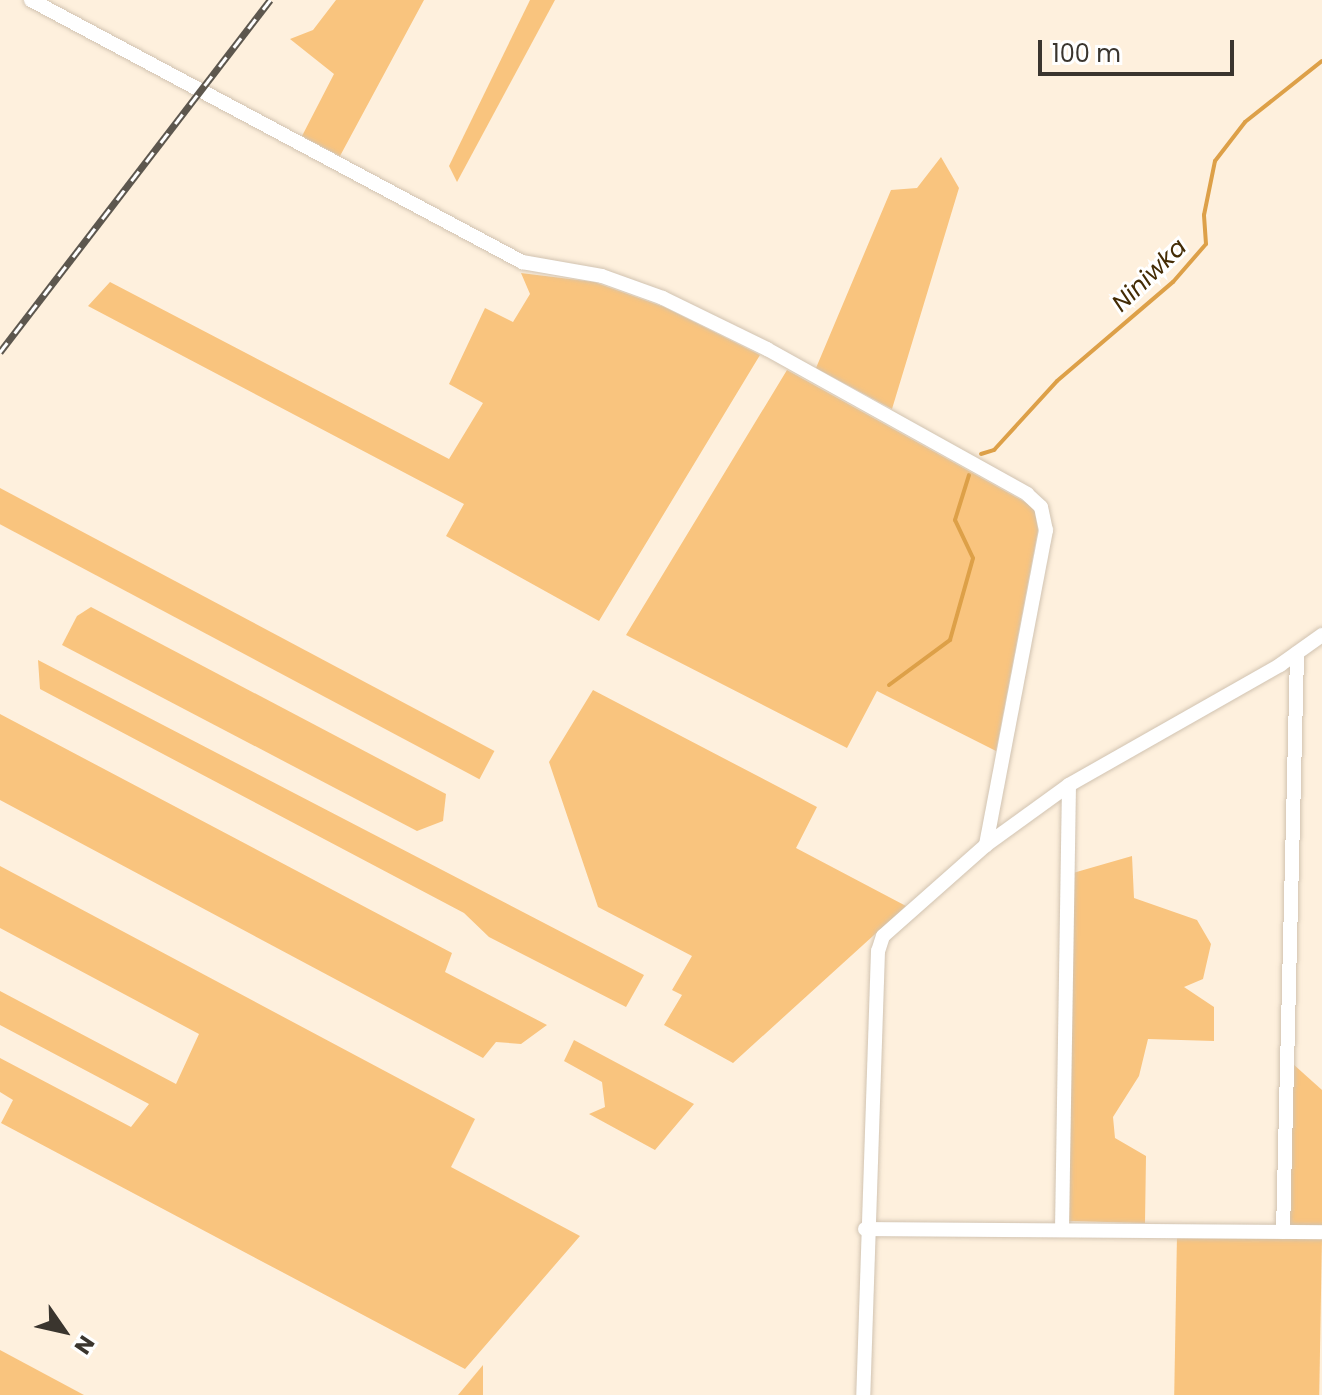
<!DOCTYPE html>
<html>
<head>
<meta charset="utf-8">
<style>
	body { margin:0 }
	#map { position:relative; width:1322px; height:1395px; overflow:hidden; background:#fef0dd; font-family:Poppins,sans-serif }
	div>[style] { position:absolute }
	.green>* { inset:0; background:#f9c47e; transform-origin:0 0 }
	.stream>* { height:4px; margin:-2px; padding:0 2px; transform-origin:2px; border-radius:2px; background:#dda048 }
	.roads { filter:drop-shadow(0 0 2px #d1c3b1) drop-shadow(0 0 2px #d1c3b1) }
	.street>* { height:14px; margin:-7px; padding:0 7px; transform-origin:7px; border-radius:7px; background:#fff }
	.rail>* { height:7px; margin-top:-3.5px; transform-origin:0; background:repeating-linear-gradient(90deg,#fff 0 12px,#5d574e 0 24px); box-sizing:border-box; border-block:2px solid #5d574e }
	span { translate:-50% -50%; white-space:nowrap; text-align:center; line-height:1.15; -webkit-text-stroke:6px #fff; paint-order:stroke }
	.water-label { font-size:24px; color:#442c05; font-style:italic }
	.north { position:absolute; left:24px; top:1291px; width:80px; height:80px; -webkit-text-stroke:6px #fff; paint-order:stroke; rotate:124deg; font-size:22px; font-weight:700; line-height:32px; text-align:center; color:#3a352e }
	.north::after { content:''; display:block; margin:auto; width:28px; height:36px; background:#3a352e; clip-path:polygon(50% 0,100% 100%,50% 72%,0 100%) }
	.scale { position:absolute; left:1038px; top:40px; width:196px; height:36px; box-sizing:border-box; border:4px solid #3a352e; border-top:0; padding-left:10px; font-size:24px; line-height:28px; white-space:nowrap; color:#3a352e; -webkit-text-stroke:6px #fff; paint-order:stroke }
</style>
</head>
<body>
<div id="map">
	<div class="green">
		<div style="clip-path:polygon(336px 0,424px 0,340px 156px,302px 136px,334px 74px,290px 39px,313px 30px)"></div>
		<div style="clip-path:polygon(530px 0,555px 0,457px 182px,449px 166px)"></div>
		<div style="clip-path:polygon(941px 157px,959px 188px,892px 409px,816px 368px,891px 190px,917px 188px)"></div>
		<div style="clip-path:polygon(521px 273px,594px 282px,664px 307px,760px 355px,599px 621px,446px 536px,464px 504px,88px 306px,110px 282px,449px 459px,483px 403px,449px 384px,485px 308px,513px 322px,530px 294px)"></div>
		<div style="clip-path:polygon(787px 370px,1034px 507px,1038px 530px,996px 751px,877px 691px,847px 748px,626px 635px)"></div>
		<div style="left:0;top:488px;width:560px;height:32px;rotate:28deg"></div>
		<div style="clip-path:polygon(91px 607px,446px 794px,443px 821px,417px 831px,62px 645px,77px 616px)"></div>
		<div style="clip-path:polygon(38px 660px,644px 975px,626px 1007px,489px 937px,464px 913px,40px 689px)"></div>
		<div style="clip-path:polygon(593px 690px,817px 807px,796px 848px,906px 906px,733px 1063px,664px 1025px,682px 995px,672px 990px,692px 956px,598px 907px,549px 762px)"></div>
		<div style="clip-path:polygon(0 714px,452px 953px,445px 972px,547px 1025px,521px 1044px,496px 1042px,483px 1058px,0 800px)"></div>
		<div style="clip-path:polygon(1132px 856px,1134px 898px,1197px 920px,1211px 944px,1203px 979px,1184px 987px,1214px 1007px,1214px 1041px,1148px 1039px,1139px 1076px,1113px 1117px,1115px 1138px,1146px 1156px,1145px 1223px,1069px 1221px,1073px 873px)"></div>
		<div style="clip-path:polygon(0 866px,475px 1119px,451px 1167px,580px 1236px,465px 1369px,1px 1123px,13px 1100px,0 1092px,0 1058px,131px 1127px,149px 1104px,0 1025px,0 991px,176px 1084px,199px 1034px,0 928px)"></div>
		<div style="clip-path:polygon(574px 1040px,694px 1104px,655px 1150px,589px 1114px,605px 1107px,602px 1082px,564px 1061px)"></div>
		<div style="clip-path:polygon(1293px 1064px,1322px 1090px,1322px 1226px,1289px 1226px)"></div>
		<div style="left:1177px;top:1235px;width:145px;height:160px;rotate:1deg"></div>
		<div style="clip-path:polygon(0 1350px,84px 1395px,0 1395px)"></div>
		<div style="clip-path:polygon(483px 1365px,483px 1395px,458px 1395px)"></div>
	</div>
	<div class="stream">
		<div style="left:981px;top:454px;width:14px;rotate:-17deg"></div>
		<div style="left:994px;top:450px;width:93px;rotate:-47.6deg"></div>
		<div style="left:1057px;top:381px;width:153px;rotate:-40.5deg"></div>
		<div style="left:1173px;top:282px;width:50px;rotate:-49deg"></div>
		<div style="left:1206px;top:244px;width:29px;rotate:-94deg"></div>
		<div style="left:1204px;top:215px;width:55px;rotate:-78.5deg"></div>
		<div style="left:1215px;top:161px;width:49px;rotate:-52.4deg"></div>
		<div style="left:1245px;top:122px;width:98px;rotate:-38.4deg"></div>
		<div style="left:889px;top:685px;width:76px;rotate:-36.4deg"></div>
		<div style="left:950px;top:640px;width:85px;rotate:-74.3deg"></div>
		<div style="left:973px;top:558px;width:42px;rotate:-115.3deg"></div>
		<div style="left:955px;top:520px;width:47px;rotate:-72.7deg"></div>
	</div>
	<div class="roads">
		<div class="street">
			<div style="left:31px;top:0;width:557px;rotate:28.08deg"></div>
			<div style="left:522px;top:262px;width:81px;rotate:9.9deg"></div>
			<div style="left:602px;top:276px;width:65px;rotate:19.8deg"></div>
			<div style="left:663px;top:298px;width:116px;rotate:26.1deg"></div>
			<div style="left:767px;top:349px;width:298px;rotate:29.1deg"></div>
			<div style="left:1027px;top:494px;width:19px;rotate:43deg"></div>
			<div style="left:1041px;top:507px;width:24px;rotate:78deg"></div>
			<div style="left:1046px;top:530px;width:321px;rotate:100.8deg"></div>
			<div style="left:986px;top:845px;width:137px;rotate:138.5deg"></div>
			<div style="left:883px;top:936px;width:16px;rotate:108deg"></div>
			<div style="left:878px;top:951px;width:444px;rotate:91.9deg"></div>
			<div style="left:986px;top:845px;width:102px;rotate:-35.9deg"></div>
			<div style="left:1069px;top:785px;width:243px;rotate:-29.6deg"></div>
			<div style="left:1280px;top:665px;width:52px;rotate:-35.5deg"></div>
			<div style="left:865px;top:1229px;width:457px;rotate:0.4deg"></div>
			<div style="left:1062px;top:1230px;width:445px;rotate:-89.1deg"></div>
			<div style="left:1283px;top:1232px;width:579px;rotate:-88.61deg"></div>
		</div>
	</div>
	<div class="rail">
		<div style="left:0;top:352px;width:444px;rotate:-52.5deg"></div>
	</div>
	<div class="water-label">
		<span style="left:1149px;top:275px;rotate:-44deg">Niniwka</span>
	</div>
	<div class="north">N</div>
	<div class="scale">100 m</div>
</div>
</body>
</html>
